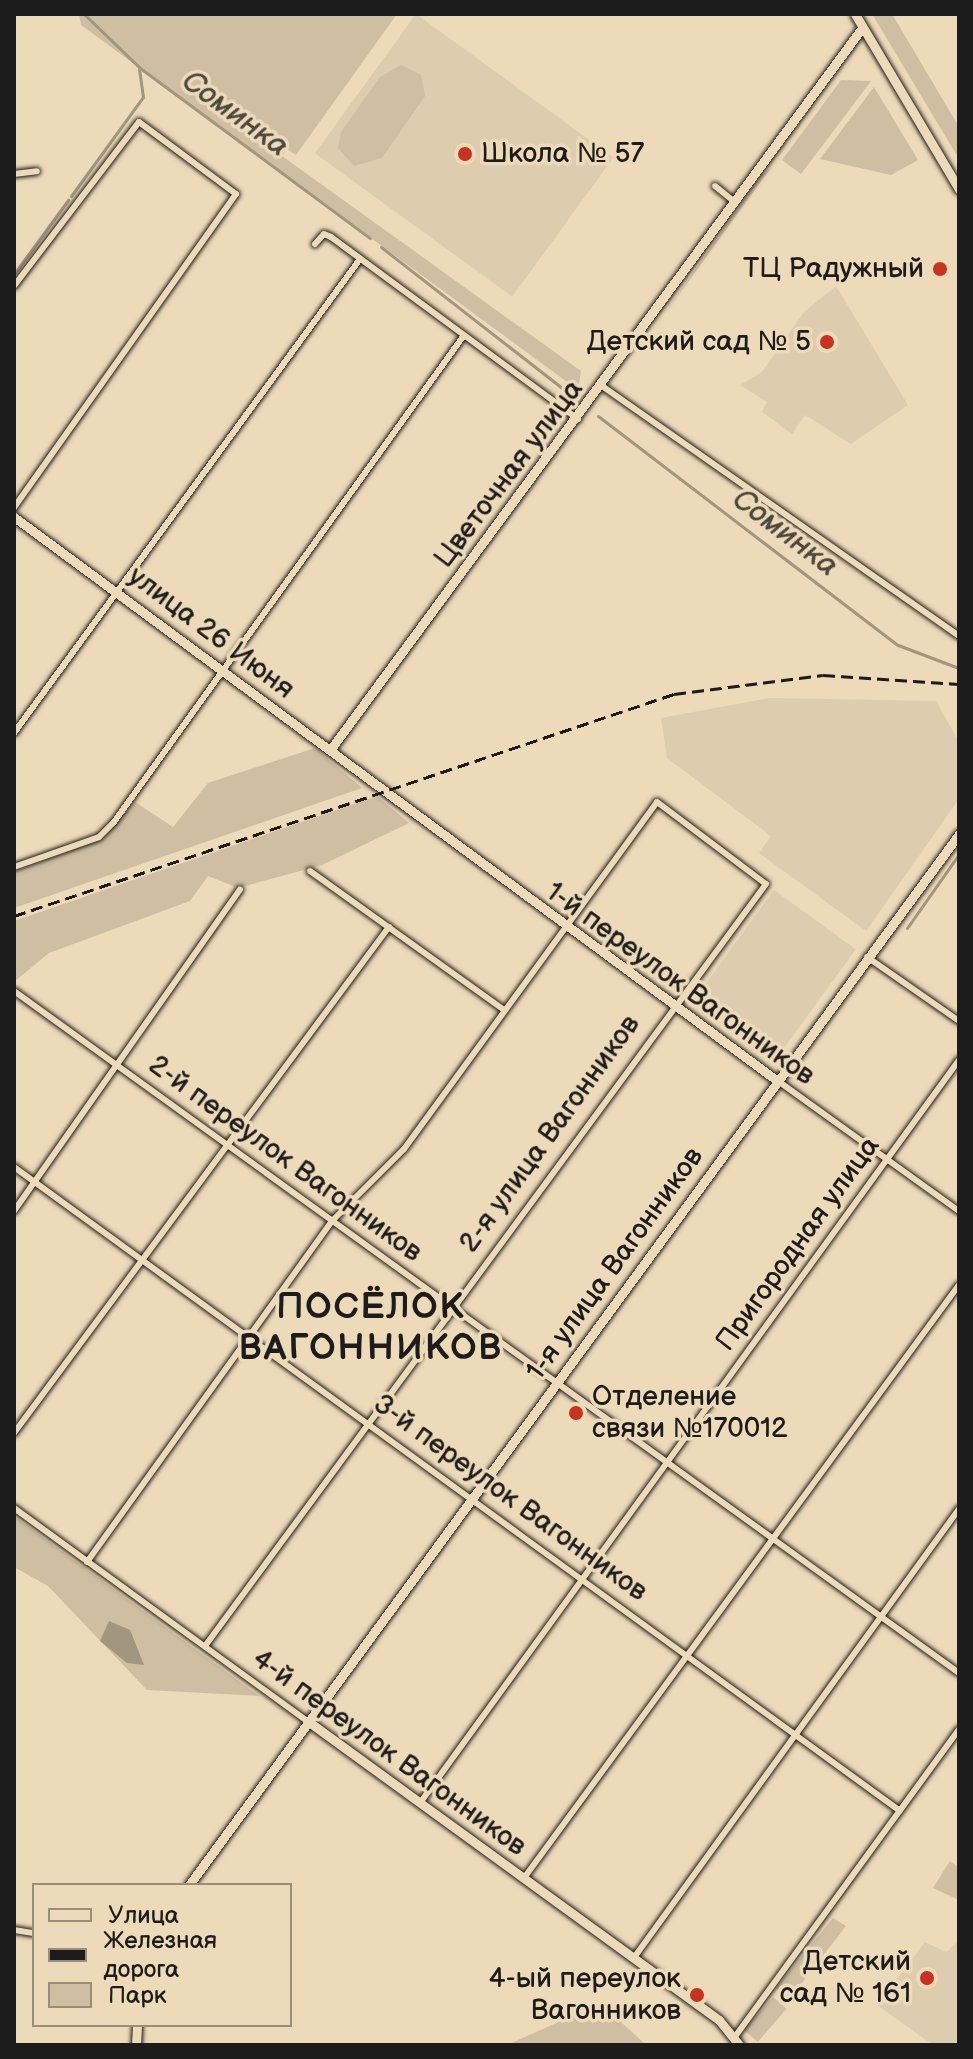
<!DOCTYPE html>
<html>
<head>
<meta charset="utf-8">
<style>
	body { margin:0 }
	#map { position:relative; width:973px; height:2059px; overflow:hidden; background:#eddab8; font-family:"Balsamiq Sans",sans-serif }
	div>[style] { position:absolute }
	.built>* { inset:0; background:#ddccad; transform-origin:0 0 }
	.green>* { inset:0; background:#cfbea1; transform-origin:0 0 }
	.water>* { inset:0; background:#a29680 }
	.stream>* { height:3px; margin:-1.5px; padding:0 1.5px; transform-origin:1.5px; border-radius:1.5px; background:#a29680 }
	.roads { filter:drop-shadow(0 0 2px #1c1c1c) drop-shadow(0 0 2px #1c1c1c) }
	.street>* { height:6px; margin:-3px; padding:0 3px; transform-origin:3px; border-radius:3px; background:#eddab8 }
	.secondary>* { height:9px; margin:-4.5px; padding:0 4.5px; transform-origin:4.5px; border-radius:4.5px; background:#eddab8 }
	.rail>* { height:3px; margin-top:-1.5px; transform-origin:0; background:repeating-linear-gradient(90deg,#1c1c1c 0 12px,transparent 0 18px) }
	.dots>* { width:22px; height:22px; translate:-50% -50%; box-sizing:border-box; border:4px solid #eddab8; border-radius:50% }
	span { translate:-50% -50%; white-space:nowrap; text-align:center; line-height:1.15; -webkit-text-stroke:7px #eddab8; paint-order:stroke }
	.poi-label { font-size:28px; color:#1c1c1c }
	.left { translate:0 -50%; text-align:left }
	.right { translate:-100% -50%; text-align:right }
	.street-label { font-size:28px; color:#1c1c1c }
	.water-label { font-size:30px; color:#4b473f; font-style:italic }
	.district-label { font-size:36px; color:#1c1c1c; font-weight:700; letter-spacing:2px }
	.frame { position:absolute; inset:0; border:16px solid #1c1c1c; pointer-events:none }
	.legend { position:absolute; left:32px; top:1883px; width:260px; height:144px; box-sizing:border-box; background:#eddab8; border:2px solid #998e7a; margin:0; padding:10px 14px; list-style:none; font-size:24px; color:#1c1c1c }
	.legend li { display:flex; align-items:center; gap:16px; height:40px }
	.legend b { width:40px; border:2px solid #998e7a }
</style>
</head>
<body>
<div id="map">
	<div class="built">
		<div style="left:416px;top:14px;width:244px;height:172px;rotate:36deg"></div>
		<div style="clip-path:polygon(836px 286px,908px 405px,851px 444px,805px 415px,792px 434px,762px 412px,767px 402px,740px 385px,762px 372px,804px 312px)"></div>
		<div style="clip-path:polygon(770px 698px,936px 701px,959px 742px,959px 799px,866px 931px,759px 853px,771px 836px,667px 758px,661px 718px)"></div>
		<div style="left:774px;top:890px;width:101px;height:139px;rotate:36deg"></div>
		<div style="clip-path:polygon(959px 1941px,959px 2045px,933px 2045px,877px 2005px,925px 1942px,946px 1952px)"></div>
	</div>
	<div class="green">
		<div style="clip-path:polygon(79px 14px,397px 14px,296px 155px,287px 149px,282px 156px,581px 371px,578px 390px,81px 25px)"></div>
		<div style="clip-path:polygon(872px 14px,892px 14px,959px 127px,959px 159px)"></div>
		<div style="clip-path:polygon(401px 65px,421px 75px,425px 96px,382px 158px,354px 166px,338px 148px,341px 132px,380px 77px)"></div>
		<div style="clip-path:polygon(841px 80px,871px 81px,801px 174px,782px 160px)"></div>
		<div style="clip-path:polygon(874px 87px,918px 160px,891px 175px,820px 159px)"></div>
		<div style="clip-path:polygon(771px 168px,661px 319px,762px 174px)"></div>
		<div style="clip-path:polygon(315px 748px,362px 788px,14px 908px,14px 872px,104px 838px,135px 802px,173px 827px,208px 783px)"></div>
		<div style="clip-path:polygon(377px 796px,409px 823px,322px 865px,238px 888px,208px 876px,190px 901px,49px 953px,14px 982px,14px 921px)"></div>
		<div style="clip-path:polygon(14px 1516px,259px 1696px,147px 1690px,48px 1586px,14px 1567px)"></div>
		<div style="clip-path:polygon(950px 1861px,959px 1868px,959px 1900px,933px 1888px)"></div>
		<div style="clip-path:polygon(833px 1918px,846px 1926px,788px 2001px,776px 1988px)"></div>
		<div style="left:773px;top:1997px;width:18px;height:44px;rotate:41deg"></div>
		<div style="clip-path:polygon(609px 2011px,646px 2045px,507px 2045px,581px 2012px)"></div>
	</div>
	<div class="water">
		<div style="clip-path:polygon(109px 1621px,130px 1630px,144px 1665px,127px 1663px,100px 1641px)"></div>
	</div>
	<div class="stream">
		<div style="left:84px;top:14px;width:78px;rotate:44deg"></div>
		<div style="left:140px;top:68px;width:286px;rotate:36.5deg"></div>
		<div style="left:71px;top:196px;width:122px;rotate:-54deg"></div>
		<div style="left:143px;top:97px;width:28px;rotate:-98deg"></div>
		<div style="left:381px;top:247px;width:247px;rotate:37.9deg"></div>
		<div style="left:14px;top:274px;width:92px;rotate:-53.9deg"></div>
		<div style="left:598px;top:416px;width:377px;rotate:37.4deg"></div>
		<div style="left:898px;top:645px;width:62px;rotate:20.8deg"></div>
		<div style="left:907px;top:928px;width:90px;rotate:-54.9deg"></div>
	</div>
	<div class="roads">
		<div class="street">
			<div style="left:14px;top:174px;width:23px;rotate:-7deg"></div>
			<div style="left:715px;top:186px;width:26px;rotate:39deg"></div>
			<div style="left:315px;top:244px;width:13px;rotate:-48deg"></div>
			<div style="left:324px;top:234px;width:8px;rotate:23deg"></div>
			<div style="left:331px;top:237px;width:307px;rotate:36.4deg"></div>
			<div style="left:14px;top:286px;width:206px;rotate:-52.7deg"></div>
			<div style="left:139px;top:122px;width:121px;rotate:36.6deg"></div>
			<div style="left:236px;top:194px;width:385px;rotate:125.3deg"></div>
			<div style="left:602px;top:386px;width:436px;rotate:35deg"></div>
			<div style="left:14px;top:733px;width:587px;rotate:-53.87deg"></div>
			<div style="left:14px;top:867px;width:90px;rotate:-19.4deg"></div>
			<div style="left:99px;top:837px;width:21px;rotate:-45deg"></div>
			<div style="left:114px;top:822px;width:596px;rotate:-54.28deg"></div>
			<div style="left:310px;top:871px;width:239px;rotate:35.6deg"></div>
			<div style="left:867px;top:957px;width:112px;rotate:34.8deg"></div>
			<div style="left:14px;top:991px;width:1165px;rotate:35.82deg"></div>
			<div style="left:778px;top:1081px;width:223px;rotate:35.7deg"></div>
			<div style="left:14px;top:1167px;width:1095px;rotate:36.01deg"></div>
			<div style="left:14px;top:1211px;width:393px;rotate:-54.9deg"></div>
			<div style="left:14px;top:1433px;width:630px;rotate:-53.46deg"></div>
			<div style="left:14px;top:1508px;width:364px;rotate:36deg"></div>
			<div style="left:87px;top:1562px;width:418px;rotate:-54.3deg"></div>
			<div style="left:331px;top:1222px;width:103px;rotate:-45deg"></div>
			<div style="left:404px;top:1149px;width:429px;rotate:-53.9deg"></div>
			<div style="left:657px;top:802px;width:136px;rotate:37deg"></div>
			<div style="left:766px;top:884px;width:946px;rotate:126.36deg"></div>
			<div style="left:420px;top:1803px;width:918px;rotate:-54.04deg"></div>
			<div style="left:524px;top:1878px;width:735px;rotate:-53.74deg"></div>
			<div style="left:14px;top:1930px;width:20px;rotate:9deg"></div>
			<div style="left:633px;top:1959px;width:556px;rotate:-54.08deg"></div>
			<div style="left:734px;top:2038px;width:382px;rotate:-53.9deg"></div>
		</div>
		<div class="secondary">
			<div style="left:855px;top:14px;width:204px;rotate:59.3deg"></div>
			<div style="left:14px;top:517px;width:946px;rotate:36.45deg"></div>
			<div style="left:330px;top:750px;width:897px;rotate:-53.62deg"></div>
			<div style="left:309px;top:1722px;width:507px;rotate:36.01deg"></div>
			<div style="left:719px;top:2020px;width:32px;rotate:51deg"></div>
			<div style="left:189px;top:1885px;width:1303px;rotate:-53.77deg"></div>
			<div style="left:136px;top:2045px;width:20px;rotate:-87deg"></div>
		</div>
	</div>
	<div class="rail">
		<div style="left:14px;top:916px;width:696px;rotate:-18.59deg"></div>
		<div style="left:674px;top:694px;width:150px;rotate:-7.3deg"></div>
		<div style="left:823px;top:675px;width:136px;rotate:3.8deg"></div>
	</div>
	<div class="dots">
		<div style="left:465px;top:154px;background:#c8321e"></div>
		<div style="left:940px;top:269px;background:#c8321e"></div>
		<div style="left:827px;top:342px;background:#c8321e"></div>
		<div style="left:576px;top:1413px;background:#c8321e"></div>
		<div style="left:927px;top:1978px;background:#c8321e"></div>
		<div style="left:697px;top:1995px;background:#c8321e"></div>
	</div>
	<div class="poi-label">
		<span class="left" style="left:481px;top:154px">Школа № 57</span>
		<span class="right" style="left:924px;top:269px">ТЦ Радужный</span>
		<span class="right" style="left:811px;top:342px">Детский сад № 5</span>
		<span class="left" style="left:592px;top:1413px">Отделение<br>связи №170012</span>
		<span class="right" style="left:911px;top:1978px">Детский<br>сад № 161</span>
		<span class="right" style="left:681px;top:1995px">4-ый переулок<br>Вагонников</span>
	</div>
	<div class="street-label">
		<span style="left:509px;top:474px;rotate:-53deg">Цветочная улица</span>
		<span style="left:211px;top:633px;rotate:37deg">улица 26 Июня</span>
		<span style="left:680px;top:984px;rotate:36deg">1-й переулок Вагонников</span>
		<span style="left:550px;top:1134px;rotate:-54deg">2-я улица Вагонников</span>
		<span style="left:285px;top:1159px;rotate:36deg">2-й переулок Вагонников</span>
		<span style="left:798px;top:1244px;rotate:-54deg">Пригородная улица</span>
		<span style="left:615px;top:1264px;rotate:-54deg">1-я улица Вагонников</span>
		<span style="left:510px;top:1498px;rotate:36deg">3-й переулок Вагонников</span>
		<span style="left:389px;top:1753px;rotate:36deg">4-й переулок Вагонников</span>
	</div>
	<div class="water-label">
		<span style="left:235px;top:114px;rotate:36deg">Соминка</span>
		<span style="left:785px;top:533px;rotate:37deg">Соминка</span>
	</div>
	<div class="district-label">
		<span style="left:371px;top:1328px">ПОСЁЛОК<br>ВАГОННИКОВ</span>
	</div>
	<div class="frame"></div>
	<ul class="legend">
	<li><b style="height:10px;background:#eddab8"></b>Улица</li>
	<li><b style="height:10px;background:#1c1c1c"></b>Железная дорога</li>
	<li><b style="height:22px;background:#cfbea1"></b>Парк</li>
	</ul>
</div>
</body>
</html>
